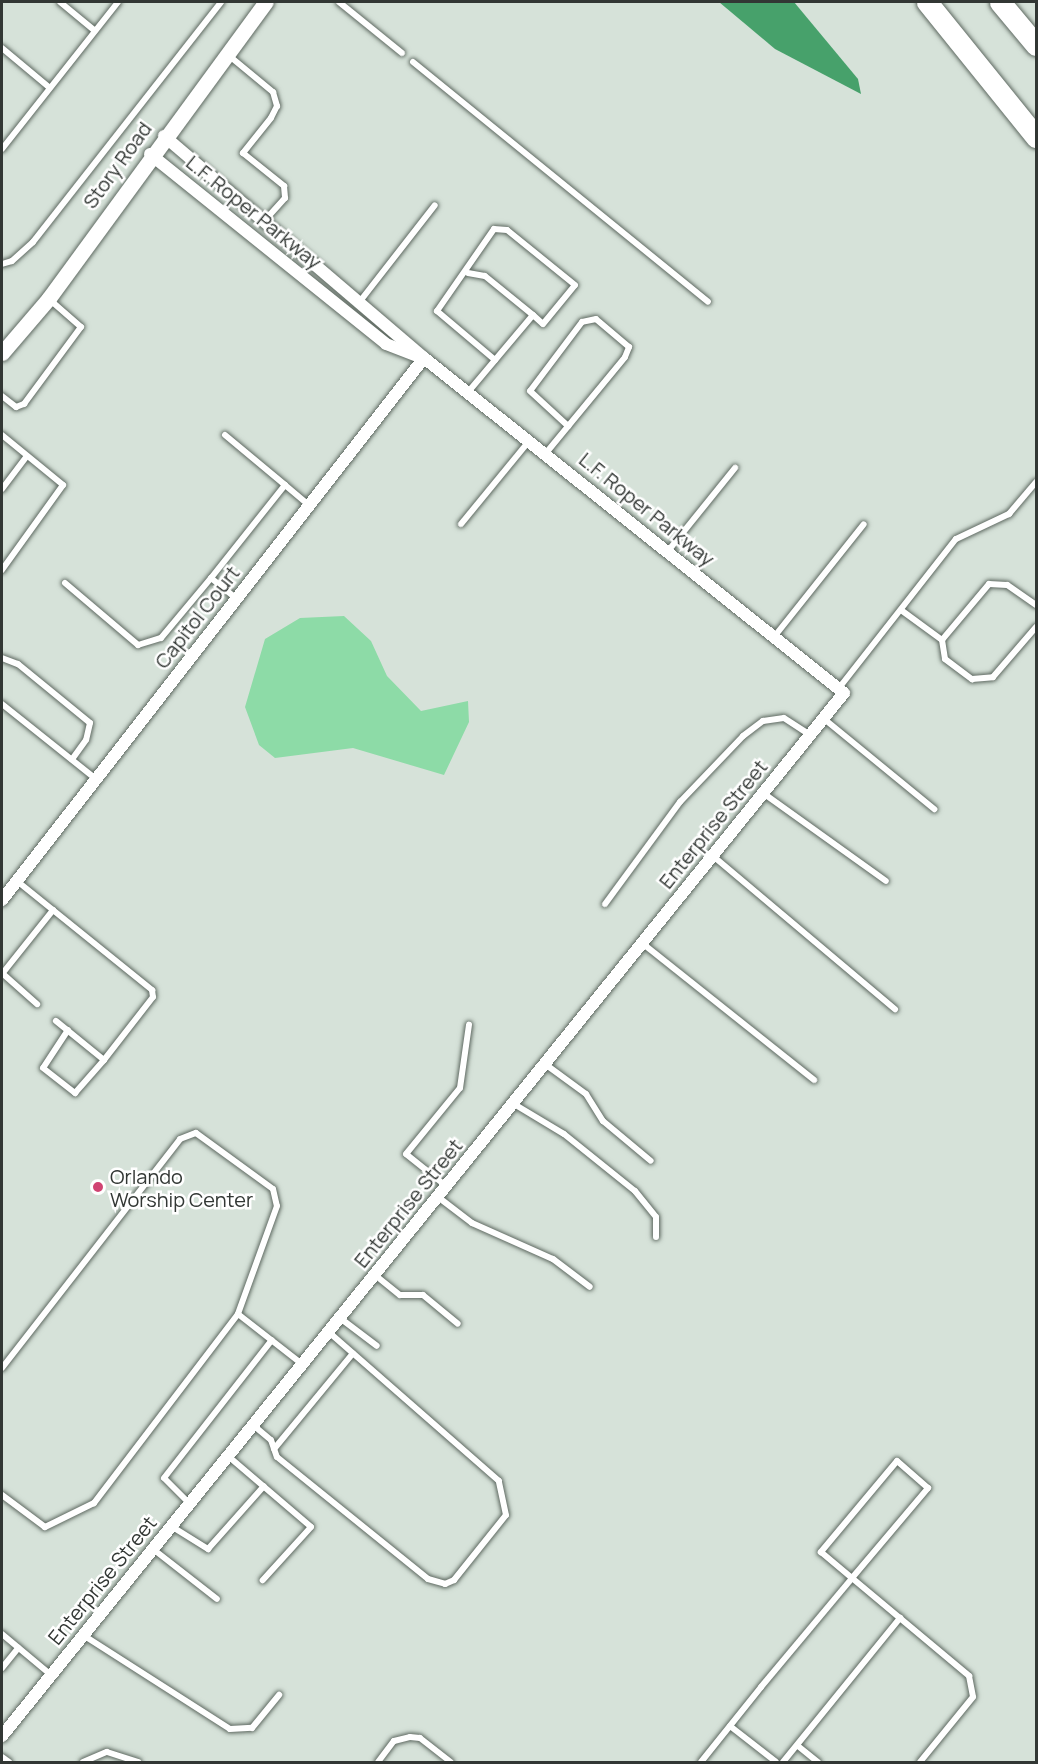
<!DOCTYPE html>
<html>
<head>
<meta charset="utf-8">
<style>
	body { margin:0 }
	#map { position:relative; width:1038px; height:1764px; overflow:hidden; background:#d6e2d9; font-family:Manrope,sans-serif }
	div>[style] { position:absolute }
	.green>* { inset:0; background:#8ddba7 }
	.water>* { inset:0; background:#47a16b }
	.roads { filter:drop-shadow(0 0 2px #5e6961) drop-shadow(0 0 2px #5e6961) }
	.service>* { height:6px; margin:-3px; padding:0 3px; transform-origin:3px; border-radius:3px; background:#fff }
	.minor>* { height:12px; margin:-6px; padding:0 6px; transform-origin:6px; border-radius:6px; background:#fff }
	.tertiary>* { height:15px; margin:-7.5px; padding:0 7.5px; transform-origin:7.5px; border-radius:7.5px; background:#fff }
	.motorway>* { height:21px; margin:-10.5px; padding:0 10.5px; transform-origin:10.5px; border-radius:10.5px; background:#fff }
	.dots>* { width:16px; height:16px; translate:-50% -50%; box-sizing:border-box; border:3px solid #fff; border-radius:50% }
	span { translate:-50% -50%; white-space:nowrap; text-align:center; line-height:1.15; -webkit-text-stroke:5px #fff; paint-order:stroke }
	.street-label { font-size:20px; color:#323734 }
	.poi-label { font-size:20px; color:#323734 }
	.left { translate:0 -50%; text-align:left }
	.frame { position:absolute; inset:0; border:3px solid #323734; pointer-events:none }
</style>
</head>
<body>
<div id="map">
	<div class="green">
		<div style="clip-path:polygon(344px 616px,371px 641px,387px 676px,421px 711px,468px 701px,469px 722px,444px 775px,353px 748px,275px 758px,259px 745px,245px 707px,265px 639px,300px 618px)"></div>
	</div>
	<div class="water">
		<div style="clip-path:polygon(719px 2px,794px 2px,858px 79px,861px 94px,775px 49px)"></div>
	</div>
	<div class="roads">
		<div class="service">
			<div style="left:60px;top:2px;width:45px;rotate:39.6deg"></div>
			<div style="left:339px;top:2px;width:81px;rotate:39deg"></div>
			<div style="left:2px;top:48px;width:62px;rotate:39.8deg"></div>
			<div style="left:227px;top:54px;width:60px;rotate:39.6deg"></div>
			<div style="left:273px;top:92px;width:15px;rotate:74deg"></div>
			<div style="left:277px;top:106px;width:13px;rotate:117deg"></div>
			<div style="left:271px;top:118px;width:45px;rotate:128.7deg"></div>
			<div style="left:243px;top:153px;width:53px;rotate:38.8deg"></div>
			<div style="left:284px;top:186px;width:12px;rotate:85deg"></div>
			<div style="left:285px;top:198px;width:30px;rotate:132deg"></div>
			<div style="left:413px;top:62px;width:380px;rotate:39.1deg"></div>
			<div style="left:2px;top:149px;width:187px;rotate:-51.7deg"></div>
			<div style="left:2px;top:264px;width:10px;rotate:-17deg"></div>
			<div style="left:12px;top:261px;width:28px;rotate:-42deg"></div>
			<div style="left:33px;top:242px;width:305px;rotate:-51.9deg"></div>
			<div style="left:468px;top:273px;width:17px;rotate:10deg"></div>
			<div style="left:485px;top:276px;width:62px;rotate:39.1deg"></div>
			<div style="left:361px;top:300px;width:120px;rotate:-52.1deg"></div>
			<div style="left:469px;top:391px;width:99px;rotate:-49.9deg"></div>
			<div style="left:533px;top:315px;width:13px;rotate:42deg"></div>
			<div style="left:543px;top:324px;width:50px;rotate:-50.6deg"></div>
			<div style="left:575px;top:285px;width:87px;rotate:-141deg"></div>
			<div style="left:507px;top:230px;width:13px;rotate:-176deg"></div>
			<div style="left:494px;top:229px;width:100px;rotate:124.8deg"></div>
			<div style="left:437px;top:311px;width:76px;rotate:40.2deg"></div>
			<div style="left:2px;top:396px;width:18px;rotate:38deg"></div>
			<div style="left:16px;top:407px;width:9px;rotate:-21deg"></div>
			<div style="left:24px;top:404px;width:96px;rotate:-53.5deg"></div>
			<div style="left:81px;top:327px;width:43px;rotate:-138.8deg"></div>
			<div style="left:2px;top:435px;width:79px;rotate:39.3deg"></div>
			<div style="left:63px;top:485px;width:105px;rotate:125.7deg"></div>
			<div style="left:225px;top:435px;width:78px;rotate:39.8deg"></div>
			<div style="left:546px;top:453px;width:124px;rotate:-50.5deg"></div>
			<div style="left:625px;top:357px;width:11px;rotate:-68deg"></div>
			<div style="left:629px;top:347px;width:43px;rotate:-139.7deg"></div>
			<div style="left:596px;top:319px;width:14px;rotate:168deg"></div>
			<div style="left:582px;top:322px;width:86px;rotate:127deg"></div>
			<div style="left:530px;top:391px;width:52px;rotate:42.6deg"></div>
			<div style="left:2px;top:489px;width:41px;rotate:-52.9deg"></div>
			<div style="left:461px;top:524px;width:109px;rotate:-50.6deg"></div>
			<div style="left:668px;top:551px;width:107px;rotate:-51.1deg"></div>
			<div style="left:211px;top:578px;width:119px;rotate:-51.5deg"></div>
			<div style="left:285px;top:485px;width:31px;rotate:40deg"></div>
			<div style="left:65px;top:583px;width:96px;rotate:40.3deg"></div>
			<div style="left:138px;top:645px;width:24px;rotate:-17deg"></div>
			<div style="left:161px;top:638px;width:78px;rotate:-50.2deg"></div>
			<div style="left:211px;top:578px;width:32px;rotate:39deg"></div>
			<div style="left:1036px;top:605px;width:35px;rotate:-145deg"></div>
			<div style="left:1007px;top:585px;width:18px;rotate:-177deg"></div>
			<div style="left:989px;top:584px;width:73px;rotate:130deg"></div>
			<div style="left:942px;top:640px;width:19px;rotate:81deg"></div>
			<div style="left:945px;top:659px;width:34px;rotate:37deg"></div>
			<div style="left:972px;top:679px;width:21px;rotate:-5deg"></div>
			<div style="left:993px;top:677px;width:66px;rotate:-49.3deg"></div>
			<div style="left:901px;top:610px;width:51px;rotate:36.2deg"></div>
			<div style="left:774px;top:637px;width:144px;rotate:-51.5deg"></div>
			<div style="left:2px;top:658px;width:17px;rotate:21deg"></div>
			<div style="left:18px;top:664px;width:93px;rotate:39.3deg"></div>
			<div style="left:90px;top:723px;width:17px;rotate:103deg"></div>
			<div style="left:86px;top:740px;width:24px;rotate:126deg"></div>
			<div style="left:839px;top:688px;width:189px;rotate:-51.9deg"></div>
			<div style="left:956px;top:539px;width:59px;rotate:-25.3deg"></div>
			<div style="left:1009px;top:514px;width:42px;rotate:-49.8deg"></div>
			<div style="left:2px;top:704px;width:120px;rotate:38.6deg"></div>
			<div style="left:823px;top:718px;width:144px;rotate:39.3deg"></div>
			<div style="left:763px;top:793px;width:151px;rotate:35.6deg"></div>
			<div style="left:713px;top:856px;width:238px;rotate:40.1deg"></div>
			<div style="left:17px;top:881px;width:174px;rotate:38.9deg"></div>
			<div style="left:152px;top:990px;width:7px;rotate:82deg"></div>
			<div style="left:153px;top:997px;width:80px;rotate:127.9deg"></div>
			<div style="left:104px;top:1060px;width:62px;rotate:-140.9deg"></div>
			<div style="left:605px;top:904px;width:127px;rotate:-53.7deg"></div>
			<div style="left:680px;top:802px;width:91px;rotate:-46.3deg"></div>
			<div style="left:743px;top:736px;width:25px;rotate:-37deg"></div>
			<div style="left:763px;top:721px;width:21px;rotate:-8deg"></div>
			<div style="left:784px;top:718px;width:31px;rotate:33deg"></div>
			<div style="left:642px;top:943px;width:220px;rotate:38.5deg"></div>
			<div style="left:2px;top:973px;width:47px;rotate:41.5deg"></div>
			<div style="left:2px;top:974px;width:82px;rotate:-51.4deg"></div>
			<div style="left:68px;top:1030px;width:45px;rotate:123.3deg"></div>
			<div style="left:43px;top:1068px;width:41px;rotate:38deg"></div>
			<div style="left:75px;top:1093px;width:44px;rotate:-48.7deg"></div>
			<div style="left:545px;top:1064px;width:51px;rotate:36.2deg"></div>
			<div style="left:586px;top:1094px;width:32px;rotate:58deg"></div>
			<div style="left:603px;top:1121px;width:62px;rotate:39.8deg"></div>
			<div style="left:514px;top:1104px;width:58px;rotate:31deg"></div>
			<div style="left:564px;top:1134px;width:91px;rotate:38.8deg"></div>
			<div style="left:635px;top:1191px;width:33px;rotate:51deg"></div>
			<div style="left:656px;top:1217px;width:20px;rotate:90deg"></div>
			<div style="left:446px;top:1186px;width:51px;rotate:-141.3deg"></div>
			<div style="left:406px;top:1154px;width:85px;rotate:-50.7deg"></div>
			<div style="left:460px;top:1088px;width:64px;rotate:-81.9deg"></div>
			<div style="left:438px;top:1197px;width:43px;rotate:37.4deg"></div>
			<div style="left:472px;top:1223px;width:89px;rotate:24deg"></div>
			<div style="left:553px;top:1259px;width:46px;rotate:37.1deg"></div>
			<div style="left:375px;top:1275px;width:32px;rotate:39deg"></div>
			<div style="left:400px;top:1295px;width:23px"></div>
			<div style="left:423px;top:1295px;width:45px;rotate:39.6deg"></div>
			<div style="left:238px;top:1314px;width:81px;rotate:38deg"></div>
			<div style="left:340px;top:1318px;width:46px;rotate:37.1deg"></div>
			<div style="left:2px;top:1368px;width:290px;rotate:-52.1deg"></div>
			<div style="left:180px;top:1139px;width:17px;rotate:-21deg"></div>
			<div style="left:196px;top:1133px;width:95px;rotate:36deg"></div>
			<div style="left:273px;top:1189px;width:17px;rotate:77deg"></div>
			<div style="left:277px;top:1206px;width:115px;rotate:109.9deg"></div>
			<div style="left:238px;top:1314px;width:238px;rotate:127.3deg"></div>
			<div style="left:94px;top:1503px;width:55px;rotate:153.9deg"></div>
			<div style="left:45px;top:1527px;width:54px;rotate:-143.3deg"></div>
			<div style="left:253px;top:1425px;width:23px;rotate:40deg"></div>
			<div style="left:271px;top:1440px;width:18px;rotate:71deg"></div>
			<div style="left:277px;top:1457px;width:194px;rotate:38.9deg"></div>
			<div style="left:428px;top:1579px;width:18px;rotate:16deg"></div>
			<div style="left:445px;top:1584px;width:10px;rotate:-24deg"></div>
			<div style="left:454px;top:1580px;width:83px;rotate:-51.3deg"></div>
			<div style="left:506px;top:1515px;width:35px;rotate:-102deg"></div>
			<div style="left:499px;top:1481px;width:226px;rotate:-138.8deg"></div>
			<div style="left:274px;top:1449px;width:124px;rotate:-50.5deg"></div>
			<div style="left:228px;top:1456px;width:109px;rotate:40.5deg"></div>
			<div style="left:311px;top:1527px;width:72px;rotate:132.2deg"></div>
			<div style="left:189px;top:1503px;width:35px;rotate:-135deg"></div>
			<div style="left:164px;top:1478px;width:175px;rotate:-52deg"></div>
			<div style="left:171px;top:1526px;width:44px;rotate:31.9deg"></div>
			<div style="left:208px;top:1549px;width:84px;rotate:-48.4deg"></div>
			<div style="left:153px;top:1549px;width:81px;rotate:38deg"></div>
			<div style="left:2px;top:1634px;width:64px;rotate:39.9deg"></div>
			<div style="left:83px;top:1635px;width:174px;rotate:32.6deg"></div>
			<div style="left:230px;top:1729px;width:22px;rotate:-3deg"></div>
			<div style="left:252px;top:1728px;width:43px;rotate:-50.7deg"></div>
			<div style="left:2px;top:1668px;width:26px;rotate:-51deg"></div>
			<div style="left:730px;top:1726px;width:58px;rotate:38deg"></div>
			<div style="left:798px;top:1746px;width:26px;rotate:39deg"></div>
			<div style="left:2px;top:1757px;width:9px;rotate:36deg"></div>
			<div style="left:83px;top:1762px;width:26px;rotate:-23deg"></div>
			<div style="left:107px;top:1752px;width:33px;rotate:18deg"></div>
			<div style="left:378px;top:1762px;width:26px;rotate:-53deg"></div>
			<div style="left:394px;top:1741px;width:16px;rotate:-14deg"></div>
			<div style="left:410px;top:1737px;width:10px;rotate:6deg"></div>
			<div style="left:420px;top:1738px;width:39px;rotate:38deg"></div>
			<div style="left:701px;top:1762px;width:96px;rotate:-51.3deg"></div>
			<div style="left:761px;top:1687px;width:142px;rotate:-50.1deg"></div>
			<div style="left:852px;top:1578px;width:118px;rotate:-49.8deg"></div>
			<div style="left:928px;top:1488px;width:41px;rotate:-138.9deg"></div>
			<div style="left:897px;top:1461px;width:119px;rotate:129.9deg"></div>
			<div style="left:821px;top:1552px;width:40px;rotate:40deg"></div>
			<div style="left:852px;top:1578px;width:153px;rotate:39.9deg"></div>
			<div style="left:969px;top:1676px;width:21px;rotate:79deg"></div>
			<div style="left:973px;top:1697px;width:84px;rotate:129.2deg"></div>
			<div style="left:783px;top:1762px;width:186px;rotate:-50.9deg"></div>
		</div>
		<div class="minor">
			<div style="left:150px;top:154px;width:303px;rotate:38.8deg"></div>
			<div style="left:386px;top:344px;width:34px;rotate:21deg"></div>
			<div style="left:2px;top:900px;width:687px;rotate:-52.1deg"></div>
			<div style="left:2px;top:1736px;width:1340px;rotate:-51.09deg"></div>
			<div style="left:844px;top:693px;width:537px;rotate:-141.42deg"></div>
			<div style="left:424px;top:358px;width:342px;rotate:-139.5deg"></div>
		</div>
		<div class="tertiary">
			<div style="left:2px;top:353px;width:72px;rotate:-49.5deg"></div>
			<div style="left:49px;top:298px;width:367px;rotate:-53.8deg"></div>
		</div>
		<div class="motorway">
			<div style="left:927px;top:2px;width:174px;rotate:51.1deg"></div>
			<div style="left:1000px;top:2px;width:56px;rotate:50.1deg"></div>
		</div>
	</div>
	<div class="dots">
		<div style="left:98px;top:1187px;background:#d04372"></div>
	</div>
	<div class="street-label">
		<span style="left:117px;top:165px;rotate:-54deg">Story Road</span>
		<span style="left:254px;top:212px;rotate:39deg">L.F. Roper Parkway</span>
		<span style="left:647px;top:509px;rotate:39deg">L.F. Roper Parkway</span>
		<span style="left:197px;top:617px;rotate:-52deg">Capitol Court</span>
		<span style="left:713px;top:824px;rotate:-51deg">Enterprise Street</span>
		<span style="left:408px;top:1203px;rotate:-51deg">Enterprise Street</span>
		<span style="left:102px;top:1580px;rotate:-51deg">Enterprise Street</span>
	</div>
	<div class="poi-label">
		<span class="left" style="left:110px;top:1188px">Orlando<br>Worship Center</span>
	</div>
	<div class="frame"></div>
</div>
</body>
</html>
